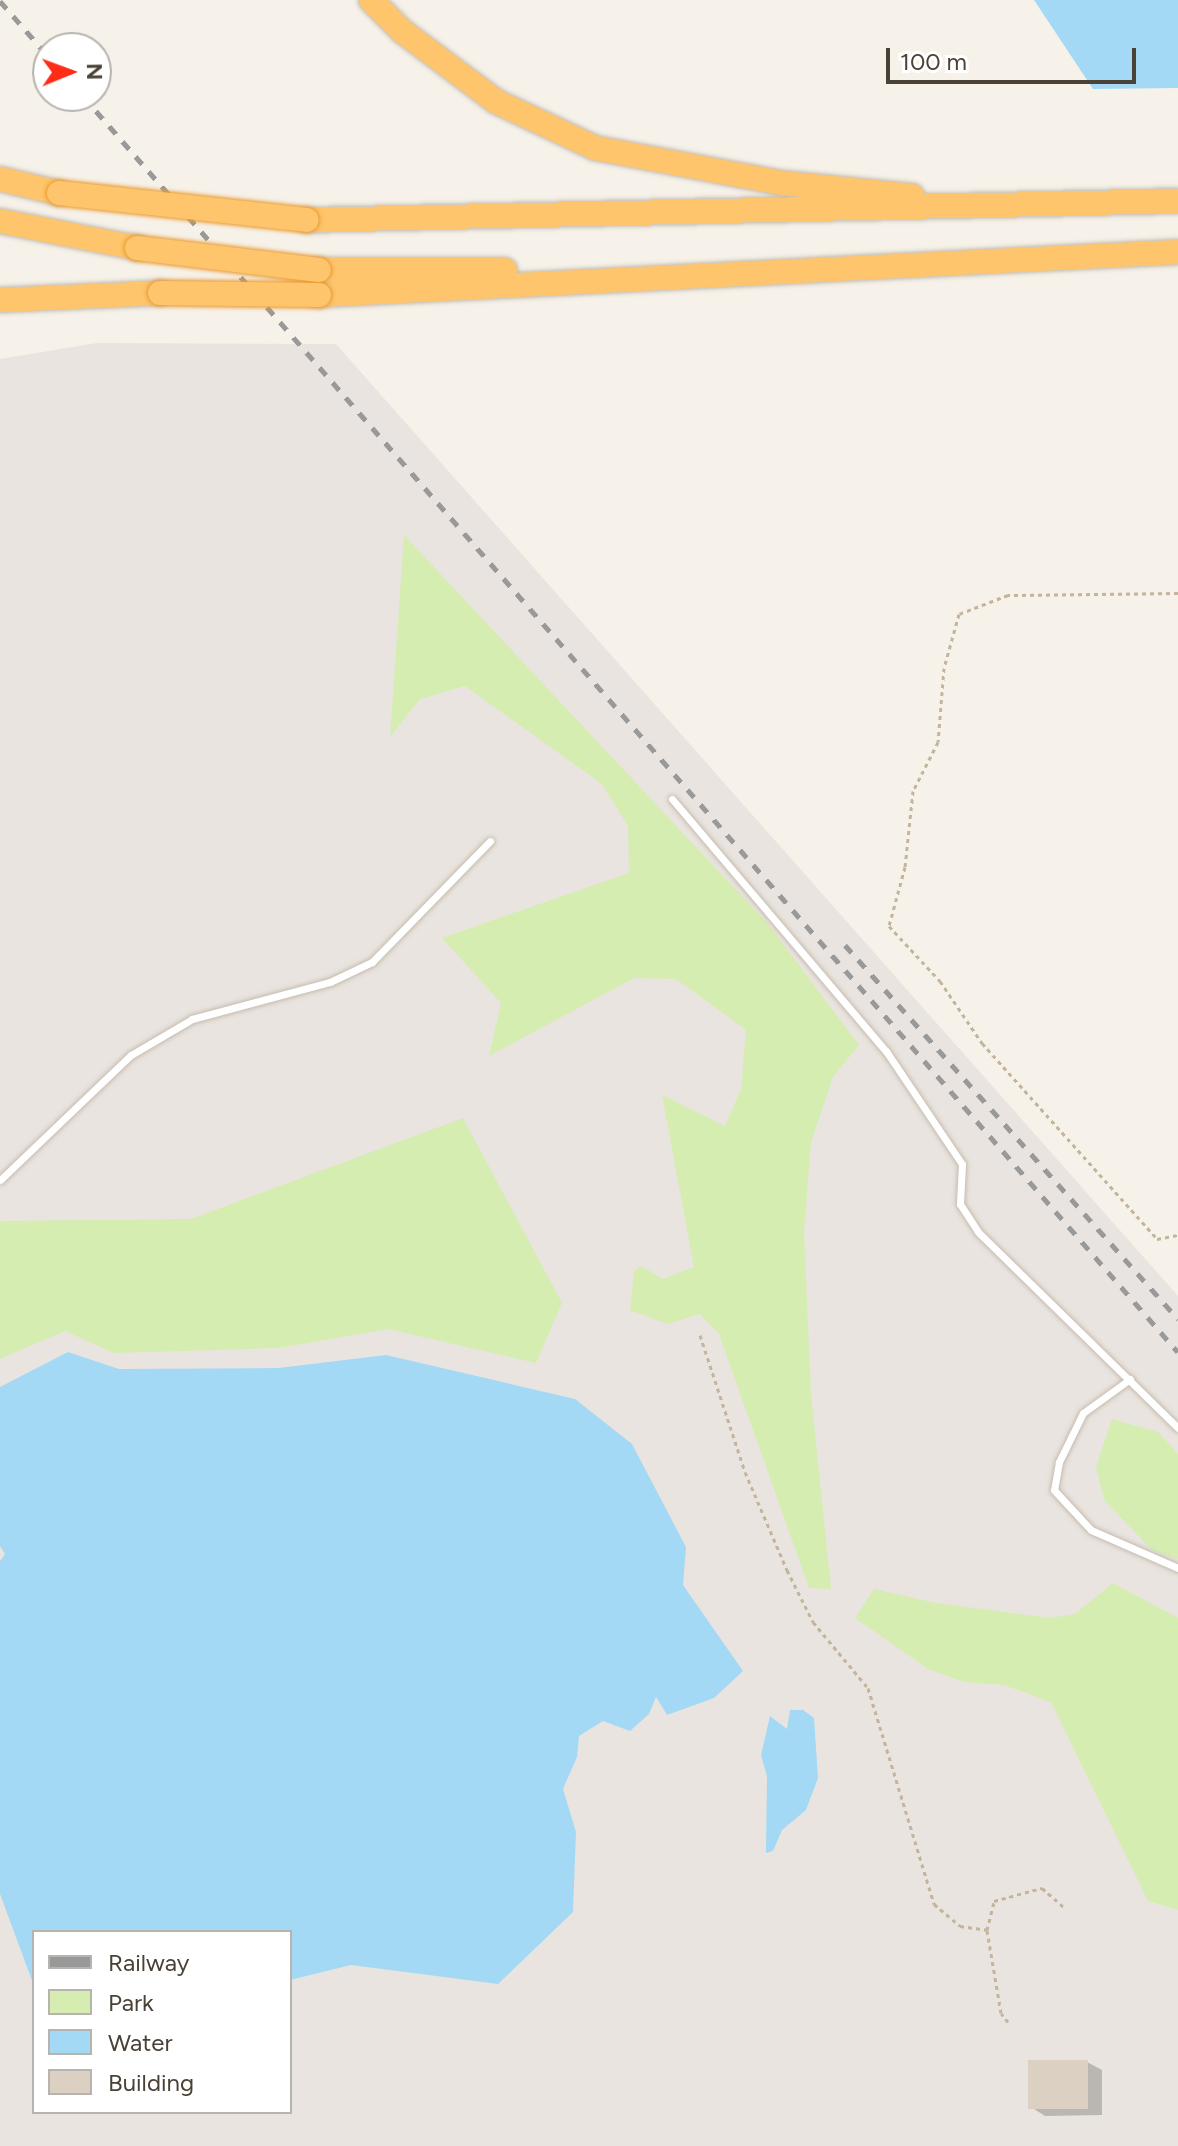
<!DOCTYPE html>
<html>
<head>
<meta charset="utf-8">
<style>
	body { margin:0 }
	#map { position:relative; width:1178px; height:2146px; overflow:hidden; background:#f6f2ea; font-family:Figtree,sans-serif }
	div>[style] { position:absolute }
	.industrial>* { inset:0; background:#e9e4df }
	.green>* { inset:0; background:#d5edb1 }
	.water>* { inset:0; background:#a4d9f6 }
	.shadow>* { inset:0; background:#0003 }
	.building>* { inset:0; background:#dcd0c2; transform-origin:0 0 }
	.path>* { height:3px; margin-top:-1.5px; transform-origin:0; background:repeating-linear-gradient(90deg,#c5b49c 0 4px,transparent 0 8px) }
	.roads { filter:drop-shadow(0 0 2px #c6bcaf) drop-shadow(0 0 2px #c6bcaf) }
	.service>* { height:7px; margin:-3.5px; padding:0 3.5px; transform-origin:3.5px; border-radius:3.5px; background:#fff }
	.motorway>* { height:24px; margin:-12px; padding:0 12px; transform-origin:12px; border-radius:12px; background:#ffc56c }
	.rail>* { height:5px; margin-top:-2.5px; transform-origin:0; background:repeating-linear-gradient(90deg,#999 0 10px,transparent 0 20px) }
	.bridges { filter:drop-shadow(0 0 2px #e99b32) drop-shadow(0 0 2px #e99b32) }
	.motorway-bridge>* { height:24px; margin:-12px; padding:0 12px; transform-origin:12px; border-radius:12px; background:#ffc56c }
	span { translate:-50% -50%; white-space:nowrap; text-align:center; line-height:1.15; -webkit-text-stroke:7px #fff; paint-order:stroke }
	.legend { position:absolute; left:32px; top:1930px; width:260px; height:184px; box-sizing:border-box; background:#fff; border:2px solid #b7b3af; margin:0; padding:10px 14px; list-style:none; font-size:24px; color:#4b4237 }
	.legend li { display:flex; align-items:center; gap:16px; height:40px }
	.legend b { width:40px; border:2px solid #b7b3af }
	.north { position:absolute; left:32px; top:32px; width:80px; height:80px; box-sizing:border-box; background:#fff; border:2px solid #b7b3af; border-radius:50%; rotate:89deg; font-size:22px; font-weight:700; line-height:32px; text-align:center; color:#4b4237 }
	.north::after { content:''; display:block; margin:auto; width:28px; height:36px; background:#ff2d18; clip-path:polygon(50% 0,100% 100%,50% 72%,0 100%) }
	.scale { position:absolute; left:886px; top:48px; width:250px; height:36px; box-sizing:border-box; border:4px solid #4b4237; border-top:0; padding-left:10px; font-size:24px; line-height:28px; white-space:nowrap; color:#4b4237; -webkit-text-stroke:6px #fff; paint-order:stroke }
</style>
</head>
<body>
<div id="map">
	<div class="industrial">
		<div style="clip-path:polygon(evenodd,97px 343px,336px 344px,1178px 1296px,1178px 2146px,0 2146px,0 359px,97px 343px,34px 1932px,290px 1932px,290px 2112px,34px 2112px,34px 1932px)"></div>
	</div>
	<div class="green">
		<div style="clip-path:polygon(404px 535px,768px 924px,859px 1045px,833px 1077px,811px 1142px,804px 1232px,811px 1393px,831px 1589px,809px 1588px,719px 1334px,700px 1314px,667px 1324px,630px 1310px,634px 1271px,641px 1266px,663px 1279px,694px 1267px,662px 1095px,725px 1126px,741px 1089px,746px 1030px,676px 979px,634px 978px,489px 1056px,501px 1003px,442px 938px,629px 873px,628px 826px,602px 784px,465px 686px,420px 699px,390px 737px)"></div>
		<div style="clip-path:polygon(463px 1118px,562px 1303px,536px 1363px,388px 1329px,279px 1348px,114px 1353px,65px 1331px,0 1359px,0 1221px,191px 1219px)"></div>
		<div style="clip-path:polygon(1112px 1419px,1158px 1432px,1178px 1454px,1178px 1559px,1152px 1550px,1104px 1500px,1096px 1467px)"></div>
		<div style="clip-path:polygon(1113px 1583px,1178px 1618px,1178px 1910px,1148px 1901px,1051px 1702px,1004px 1685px,964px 1682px,928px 1669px,855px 1618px,874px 1589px,936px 1603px,1050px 1618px,1075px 1614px)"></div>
	</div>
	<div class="water">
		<div style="clip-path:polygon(1034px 0,1178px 0,1178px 88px,1093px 89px)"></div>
		<div style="clip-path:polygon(68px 1352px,119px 1369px,279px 1368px,386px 1355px,575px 1399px,632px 1444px,686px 1547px,683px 1585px,743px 1671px,714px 1698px,667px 1715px,656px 1697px,649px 1714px,630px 1731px,603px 1721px,579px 1736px,577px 1757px,563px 1789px,576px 1832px,573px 1912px,498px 1984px,351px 1965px,290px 1980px,290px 1932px,34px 1932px,34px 1986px,0 1894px,0 1561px,5px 1554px,0 1546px,0 1387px)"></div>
		<div style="clip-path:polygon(790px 1710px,803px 1710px,814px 1718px,818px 1778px,806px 1810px,782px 1830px,773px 1851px,766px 1853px,767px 1776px,761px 1755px,770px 1716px,787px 1729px)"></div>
	</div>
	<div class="shadow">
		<div style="clip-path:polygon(1087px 2062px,1102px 2070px,1102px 2115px,1045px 2116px,1031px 2107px)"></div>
	</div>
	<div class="building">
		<div style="left:1028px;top:2060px;width:60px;height:49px"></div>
	</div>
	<div class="path">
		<div style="left:1178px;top:593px;width:170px;rotate:179.3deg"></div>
		<div style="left:1008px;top:595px;width:53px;rotate:158.8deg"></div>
		<div style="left:959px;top:614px;width:56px;rotate:105.5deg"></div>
		<div style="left:944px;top:668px;width:74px;rotate:94.6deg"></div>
		<div style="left:938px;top:742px;width:55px;rotate:117deg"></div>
		<div style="left:913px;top:791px;width:76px;rotate:96deg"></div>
		<div style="left:905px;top:867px;width:61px;rotate:105.2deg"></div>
		<div style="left:889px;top:926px;width:75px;rotate:47.2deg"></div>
		<div style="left:940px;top:981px;width:75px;rotate:55.9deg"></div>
		<div style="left:982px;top:1043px;width:263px;rotate:48.2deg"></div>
		<div style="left:1157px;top:1239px;width:21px;rotate:-11deg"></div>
		<div style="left:700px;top:1335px;width:144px;rotate:71.8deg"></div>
		<div style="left:745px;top:1472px;width:107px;rotate:66.8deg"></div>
		<div style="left:787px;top:1570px;width:58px;rotate:63.4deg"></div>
		<div style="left:813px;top:1622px;width:86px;rotate:50.2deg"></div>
		<div style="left:868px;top:1688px;width:226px;rotate:73deg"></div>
		<div style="left:934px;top:1904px;width:34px;rotate:40deg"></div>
		<div style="left:960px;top:1926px;width:27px;rotate:8deg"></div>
		<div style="left:1008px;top:2022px;width:11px;rotate:-128deg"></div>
		<div style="left:1001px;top:2013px;width:84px;rotate:-99.6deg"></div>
		<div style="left:987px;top:1930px;width:30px;rotate:-76deg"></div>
		<div style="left:994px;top:1901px;width:50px;rotate:-15.2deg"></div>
		<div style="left:1042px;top:1888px;width:29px;rotate:41deg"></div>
	</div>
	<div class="roads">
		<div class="service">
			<div style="left:672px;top:799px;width:331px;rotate:49.7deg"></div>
			<div style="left:886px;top:1051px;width:136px;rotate:56.1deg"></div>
			<div style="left:962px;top:1164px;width:40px;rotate:92.9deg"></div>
			<div style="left:960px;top:1204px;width:33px;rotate:57deg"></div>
			<div style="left:978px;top:1232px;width:280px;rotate:44.4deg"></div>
			<div style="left:0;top:1180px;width:181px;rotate:-43.7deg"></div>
			<div style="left:131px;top:1055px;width:71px;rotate:-30.5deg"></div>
			<div style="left:192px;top:1019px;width:143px;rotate:-15deg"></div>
			<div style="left:330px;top:982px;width:47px;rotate:-25.5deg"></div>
			<div style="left:372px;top:962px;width:169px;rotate:-45.7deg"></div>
			<div style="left:1130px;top:1379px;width:58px;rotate:144.1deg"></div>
			<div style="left:1083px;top:1413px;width:55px;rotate:116.1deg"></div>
			<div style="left:1059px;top:1462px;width:28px;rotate:100deg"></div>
			<div style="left:1054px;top:1490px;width:54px;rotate:47.2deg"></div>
			<div style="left:1091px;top:1530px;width:95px;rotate:23.6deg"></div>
		</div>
		<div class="motorway">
			<div style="left:371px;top:0;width:44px;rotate:45deg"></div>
			<div style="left:402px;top:31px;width:119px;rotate:36.8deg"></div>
			<div style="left:497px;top:102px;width:108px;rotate:25.1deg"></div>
			<div style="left:595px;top:148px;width:190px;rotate:10.6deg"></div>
			<div style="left:782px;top:183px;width:131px;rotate:5.7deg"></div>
			<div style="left:0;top:179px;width:61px;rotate:13.3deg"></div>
			<div style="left:307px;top:220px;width:871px;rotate:-1.25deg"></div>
			<div style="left:0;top:221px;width:140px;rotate:11.1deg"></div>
			<div style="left:319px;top:270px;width:186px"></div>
			<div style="left:319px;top:295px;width:860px;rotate:-2.87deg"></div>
			<div style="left:0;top:300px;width:160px;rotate:-2.5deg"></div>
		</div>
	</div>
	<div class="rail">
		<div style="left:0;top:1px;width:73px;rotate:48.9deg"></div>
		<div style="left:83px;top:96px;width:1666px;rotate:48.92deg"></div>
		<div style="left:845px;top:945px;width:501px;rotate:48.32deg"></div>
	</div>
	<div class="bridges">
		<div class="motorway-bridge">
			<div style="left:59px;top:193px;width:249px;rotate:6.2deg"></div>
			<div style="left:137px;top:248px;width:183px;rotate:6.9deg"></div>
			<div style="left:160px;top:293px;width:159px;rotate:0.7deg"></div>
		</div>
	</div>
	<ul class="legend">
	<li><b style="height:10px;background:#999"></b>Railway</li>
	<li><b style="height:22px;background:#d5edb1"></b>Park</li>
	<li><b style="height:22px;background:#a4d9f6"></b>Water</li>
	<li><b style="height:22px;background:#dcd0c2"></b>Building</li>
	</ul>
	<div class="north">N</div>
	<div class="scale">100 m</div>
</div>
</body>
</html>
